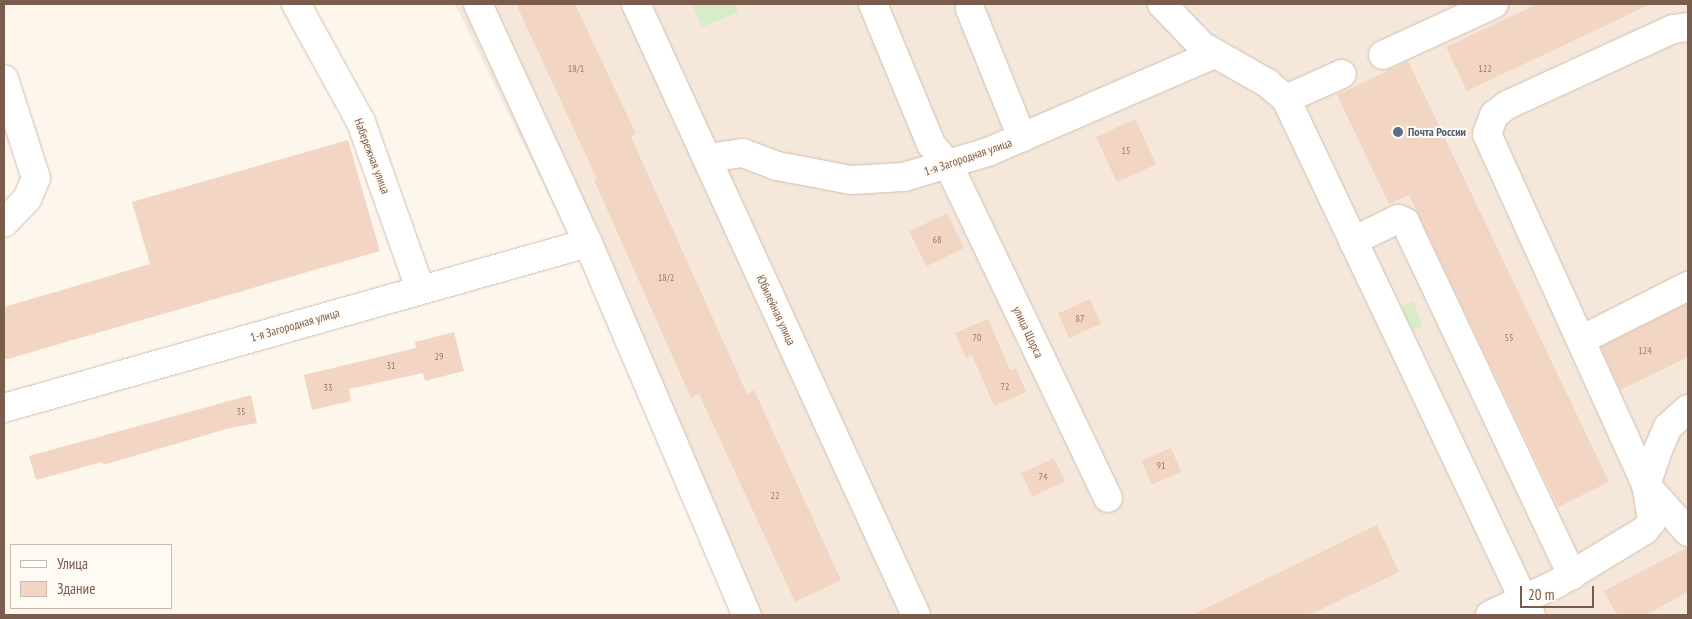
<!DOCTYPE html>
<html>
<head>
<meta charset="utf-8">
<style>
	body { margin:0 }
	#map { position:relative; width:1692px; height:619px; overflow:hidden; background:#fdf6ec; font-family:"PT Sans Narrow",sans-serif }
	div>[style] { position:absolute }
	.residential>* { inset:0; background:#f5e8da }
	.green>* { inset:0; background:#d8ecc9; transform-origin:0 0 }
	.building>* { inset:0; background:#f3d5c3; transform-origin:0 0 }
	.roads { filter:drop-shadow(0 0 1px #d1beb0) drop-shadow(0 0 1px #d1beb0) }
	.minor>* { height:28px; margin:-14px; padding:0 14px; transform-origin:14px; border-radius:14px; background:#fff }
	.dots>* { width:14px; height:14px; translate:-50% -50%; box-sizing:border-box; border:2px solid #fffaf3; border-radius:50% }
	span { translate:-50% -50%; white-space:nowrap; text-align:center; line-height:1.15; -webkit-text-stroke:4px #fffaf3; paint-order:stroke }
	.number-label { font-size:10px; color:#987a6a }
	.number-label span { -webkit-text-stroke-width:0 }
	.service-label { font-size:12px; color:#4e5e75; font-weight:700 }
	.left { translate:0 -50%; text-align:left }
	.street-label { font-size:12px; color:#7a5c4d }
	.frame { position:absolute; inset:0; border:5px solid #7a5c4d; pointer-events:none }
	.legend { position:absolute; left:10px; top:544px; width:162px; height:65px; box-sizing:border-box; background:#fffaf3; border:1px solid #cabbb1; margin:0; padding:6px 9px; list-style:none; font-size:15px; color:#7a5c4d }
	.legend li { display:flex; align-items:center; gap:10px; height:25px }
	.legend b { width:25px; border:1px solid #cabbb1 }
	.scale { position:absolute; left:1520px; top:586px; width:74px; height:22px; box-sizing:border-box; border:2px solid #7a5c4d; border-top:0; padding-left:6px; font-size:15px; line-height:18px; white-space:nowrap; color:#7a5c4d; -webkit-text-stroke:4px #fffaf3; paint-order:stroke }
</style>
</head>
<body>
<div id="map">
	<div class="residential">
		<div style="clip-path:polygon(455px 4px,1688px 4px,1688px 615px,754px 615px)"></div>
	</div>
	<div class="green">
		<div style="clip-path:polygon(692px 4px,735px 4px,738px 12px,702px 27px)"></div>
		<div style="left:1413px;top:301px;width:27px;height:18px;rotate:68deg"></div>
	</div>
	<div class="building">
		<div style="clip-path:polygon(516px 4px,575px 4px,636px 134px,631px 137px,747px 394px,754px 390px,841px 580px,795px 602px,699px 394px,691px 398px,594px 180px,597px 179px)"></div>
		<div style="clip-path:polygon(1537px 4px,1651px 4px,1467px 91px,1446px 47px)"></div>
		<div style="clip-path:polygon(1408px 61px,1609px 482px,1558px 507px,1409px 195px,1389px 204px,1337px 95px)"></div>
		<div style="left:1135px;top:119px;width:50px;height:43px;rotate:65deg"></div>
		<div style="clip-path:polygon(348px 140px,380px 251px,4px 360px,4px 307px,150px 264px,132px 202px)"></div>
		<div style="left:947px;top:213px;width:39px;height:42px;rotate:64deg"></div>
		<div style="left:1090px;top:299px;width:27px;height:35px;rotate:66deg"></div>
		<div style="clip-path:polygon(1688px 303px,1688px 357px,1620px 390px,1601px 347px)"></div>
		<div style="clip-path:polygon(988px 319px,1010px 370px,1016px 368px,1026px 392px,994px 406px,972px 355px,966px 358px,955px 333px)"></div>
		<div style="clip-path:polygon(454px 332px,464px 371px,425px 381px,423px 373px,349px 389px,351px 401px,312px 410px,304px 375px,416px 348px,415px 342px)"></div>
		<div style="clip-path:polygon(251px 395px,257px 423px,230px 428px,103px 465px,102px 462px,36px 480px,29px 456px)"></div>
		<div style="left:1171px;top:448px;width:26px;height:32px;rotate:67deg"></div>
		<div style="left:1054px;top:458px;width:26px;height:36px;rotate:65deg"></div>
		<div style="clip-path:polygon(1377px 525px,1399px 572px,1309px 615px,1192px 615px)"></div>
		<div style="clip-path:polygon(1688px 547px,1688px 592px,1646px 615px,1617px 615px,1604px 591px)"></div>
	</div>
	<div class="roads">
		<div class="minor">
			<div style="left:296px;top:4px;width:135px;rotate:61.2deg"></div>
			<div style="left:361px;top:122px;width:177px;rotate:70.5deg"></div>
			<div style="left:478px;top:4px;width:263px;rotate:65.3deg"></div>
			<div style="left:588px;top:243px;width:405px;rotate:66.9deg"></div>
			<div style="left:636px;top:4px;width:672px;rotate:65.38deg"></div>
			<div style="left:873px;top:4px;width:152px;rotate:67.5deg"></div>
			<div style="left:931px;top:144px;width:28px;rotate:51deg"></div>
			<div style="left:949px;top:166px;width:368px;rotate:64.4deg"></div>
			<div style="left:1162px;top:4px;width:58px;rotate:46.4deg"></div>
			<div style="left:1202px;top:46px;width:75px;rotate:29.6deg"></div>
			<div style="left:1267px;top:83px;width:25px;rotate:40deg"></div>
			<div style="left:1286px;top:99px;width:571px;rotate:64.6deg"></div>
			<div style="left:970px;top:9px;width:139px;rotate:68deg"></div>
			<div style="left:1688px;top:27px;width:15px;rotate:172deg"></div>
			<div style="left:1673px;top:29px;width:183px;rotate:155.4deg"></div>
			<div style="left:1507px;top:105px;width:16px;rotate:142deg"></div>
			<div style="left:1494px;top:115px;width:20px;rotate:110deg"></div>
			<div style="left:1487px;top:134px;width:385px;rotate:65.6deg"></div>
			<div style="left:1646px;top:485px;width:63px;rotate:48.2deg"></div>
			<div style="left:1383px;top:55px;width:122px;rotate:-24.7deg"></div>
			<div style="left:4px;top:79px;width:104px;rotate:72.1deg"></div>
			<div style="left:36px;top:178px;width:23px;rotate:113deg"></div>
			<div style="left:27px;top:199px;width:33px;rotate:134deg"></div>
			<div style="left:1286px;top:99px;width:61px;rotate:-24.1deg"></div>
			<div style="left:707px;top:158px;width:36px;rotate:-8deg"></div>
			<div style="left:743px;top:153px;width:36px;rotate:21deg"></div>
			<div style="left:777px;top:166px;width:75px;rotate:10.7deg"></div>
			<div style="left:851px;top:180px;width:53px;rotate:-3.2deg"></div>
			<div style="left:904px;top:177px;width:88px;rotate:-16.6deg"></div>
			<div style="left:988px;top:152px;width:247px;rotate:-23.4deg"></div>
			<div style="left:1353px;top:241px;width:50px;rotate:-26.1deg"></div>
			<div style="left:1398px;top:219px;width:8px;rotate:23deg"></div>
			<div style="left:1405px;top:222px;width:391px;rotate:64.7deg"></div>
			<div style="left:1581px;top:340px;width:120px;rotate:-26.8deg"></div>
			<div style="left:4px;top:408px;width:607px;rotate:-15.78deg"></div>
			<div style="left:1490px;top:615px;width:73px;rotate:-25.2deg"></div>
			<div style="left:1556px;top:584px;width:104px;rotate:-31.2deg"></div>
			<div style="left:1645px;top:530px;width:11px;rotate:-52deg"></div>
			<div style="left:1652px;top:521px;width:36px;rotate:-99deg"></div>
			<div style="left:1646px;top:485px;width:37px;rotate:-71deg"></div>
			<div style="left:1658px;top:450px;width:25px;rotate:-67deg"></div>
			<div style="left:1668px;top:427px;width:27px;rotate:-42deg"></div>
		</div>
	</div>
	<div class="dots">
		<div style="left:1398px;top:132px;background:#5c6f8a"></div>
	</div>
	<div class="number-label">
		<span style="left:576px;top:69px">18/1</span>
		<span style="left:1485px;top:69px">122</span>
		<span style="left:1126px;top:151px">15</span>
		<span style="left:937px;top:240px">68</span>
		<span style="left:666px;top:278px">18/2</span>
		<span style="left:1080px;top:319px">87</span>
		<span style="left:977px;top:338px">70</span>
		<span style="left:1509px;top:338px">55</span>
		<span style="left:1645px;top:351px">124</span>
		<span style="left:439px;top:357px">29</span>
		<span style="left:391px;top:366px">31</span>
		<span style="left:1005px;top:387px">72</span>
		<span style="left:328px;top:388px">33</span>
		<span style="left:241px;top:412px">35</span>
		<span style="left:1161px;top:466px">91</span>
		<span style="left:1043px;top:477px">74</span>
		<span style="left:775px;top:496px">22</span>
	</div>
	<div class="service-label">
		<span class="left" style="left:1408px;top:132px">Почта России</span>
	</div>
	<div class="street-label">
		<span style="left:372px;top:156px;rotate:69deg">Набережная улица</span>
		<span style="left:968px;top:157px;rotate:-19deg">1-я Загородная улица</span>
		<span style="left:776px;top:310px;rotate:65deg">Юбилейная улица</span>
		<span style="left:295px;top:325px;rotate:-16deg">1-я Загородная улица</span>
		<span style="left:1028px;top:332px;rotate:65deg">улица Щорса</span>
	</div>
	<div class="frame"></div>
	<ul class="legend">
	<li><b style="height:6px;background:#fff"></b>Улица</li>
	<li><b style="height:14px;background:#f3d5c3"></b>Здание</li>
	</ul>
	<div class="scale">20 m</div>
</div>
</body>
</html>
